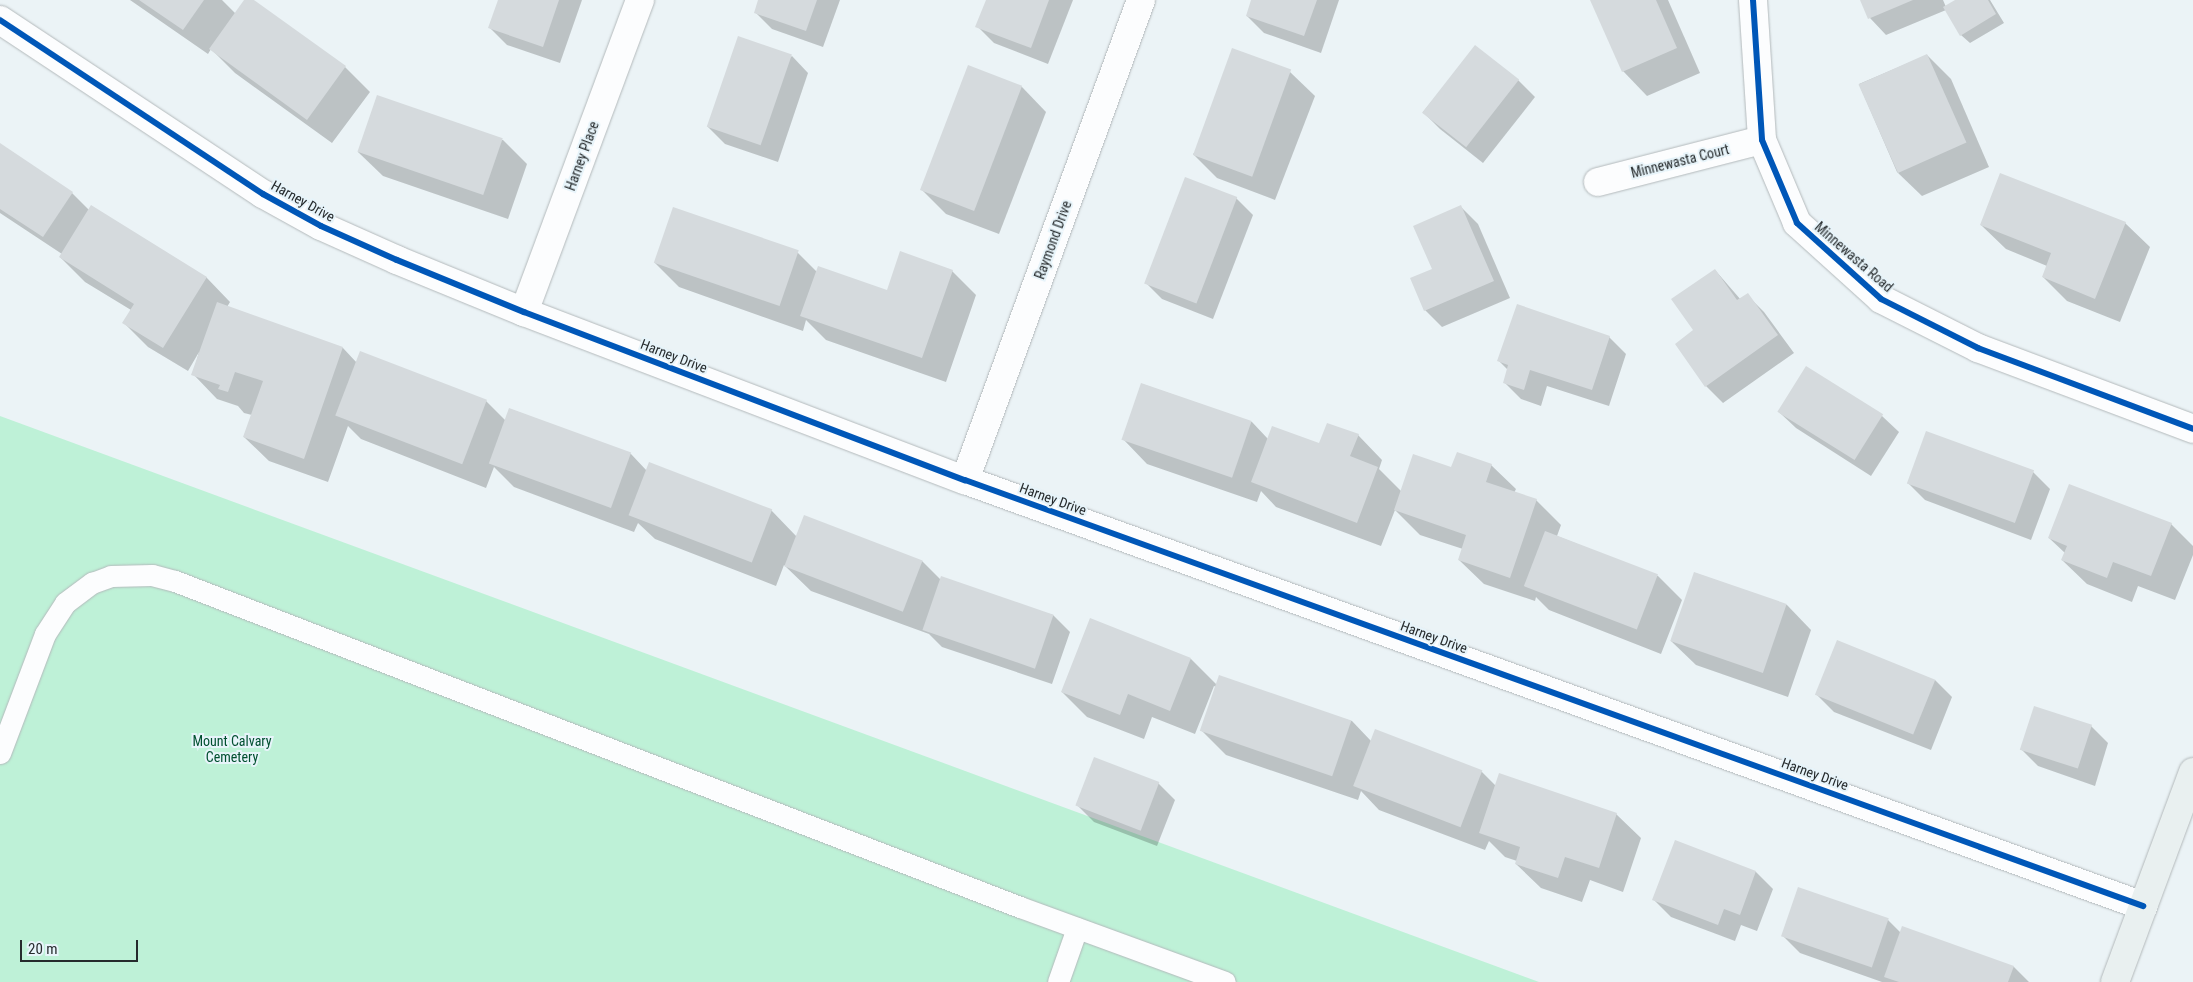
<!DOCTYPE html>
<html>
<head>
<meta charset="utf-8">
<style>
	body { margin:0 }
	#map { position:relative; width:2193px; height:982px; overflow:hidden; background:#ebf3f6; font-family:"Roboto Condensed",sans-serif }
	div>[style] { position:absolute }
	.green>* { inset:0; background:#bef1d7 }
	.shadow>* { inset:0; background:#0003 }
	.building>* { inset:0; background:#d5dadd; transform-origin:0 0 }
	.roads { filter:drop-shadow(0 0 1px #b3b9bb) drop-shadow(0 0 1px #b3b9bb) }
	.service>* { height:21px; margin:-10.5px; padding:0 10.5px; transform-origin:10.5px; border-radius:10.5px; background:#fcfdfe }
	.minor>* { height:28px; margin:-14px; padding:0 14px; transform-origin:14px; border-radius:14px; background:#fcfdfe }
	.secondary>* { height:28px; margin:-14px; padding:0 14px; transform-origin:14px; border-radius:14px; background:#e9f0f0 }
	.cycleway>* { height:6px; margin:-3px; padding:0 3px; transform-origin:3px; border-radius:3px; background:#0057b8 }
	span { translate:-50% -50%; white-space:nowrap; text-align:center; line-height:1.15; -webkit-text-stroke:4px #e7f4fa; paint-order:stroke }
	.street-label { font-size:14px; color:#262b2d }
	.park-label { font-size:14px; color:#004f2f }
	.scale { position:absolute; left:20px; top:940px; width:118px; height:22px; box-sizing:border-box; border:2px solid #262b2d; border-top:0; padding-left:6px; font-size:15px; line-height:18px; white-space:nowrap; color:#262b2d; -webkit-text-stroke:4px #e7f4fa; paint-order:stroke }
</style>
</head>
<body>
<div id="map">
	<div class="green">
		<div style="clip-path:polygon(0 416px,1539px 982px,0 982px)"></div>
	</div>
	<div class="shadow">
		<div style="clip-path:polygon(130px 0,222px 0,236px 14px,246px 0,251px 0,345px 67px,370px 92px,332px 143px,235px 73px,211px 49px,208px 54px)"></div>
		<div style="clip-path:polygon(499px 0,582px 0,560px 63px,507px 45px,490px 28px)"></div>
		<div style="clip-path:polygon(760px 0,840px 0,823px 47px,772px 29px,755px 12px)"></div>
		<div style="clip-path:polygon(987px 0,1073px 0,1048px 64px,994px 43px,977px 26px)"></div>
		<div style="clip-path:polygon(1253px 0,1339px 0,1321px 53px,1264px 33px,1247px 16px)"></div>
		<div style="clip-path:polygon(1591px 0,1668px 0,1700px 73px,1647px 96px,1623px 71px)"></div>
		<div style="clip-path:polygon(1862px 0,1943px 0,1946px 7px,1957px 0,1990px 0,2004px 23px,1970px 43px,1961px 35px,1946px 10px,1886px 35px,1870px 18px)"></div>
		<div style="clip-path:polygon(1476px 47px,1518px 80px,1535px 97px,1483px 163px,1440px 129px,1423px 112px)"></div>
		<div style="clip-path:polygon(1927px 55px,1951px 79px,1989px 167px,1922px 196px,1897px 172px,1859px 84px)"></div>
		<div style="clip-path:polygon(792px 56px,808px 73px,778px 162px,725px 144px,708px 127px)"></div>
		<div style="clip-path:polygon(969px 67px,1022px 87px,1046px 112px,999px 234px,946px 214px,922px 190px)"></div>
		<div style="clip-path:polygon(1290px 72px,1315px 96px,1275px 200px,1217px 178px,1193px 154px)"></div>
		<div style="clip-path:polygon(503px 140px,527px 164px,508px 219px,383px 176px,358px 152px)"></div>
		<div style="clip-path:polygon(0 145px,72px 193px,89px 210px,206px 277px,230px 302px,227px 307px,343px 348px,357px 363px,486px 401px,506px 421px,510px 409px,631px 454px,647px 471px,771px 510px,797px 537px,922px 561px,941px 580px,1053px 615px,1070px 632px,1052px 684px,942px 647px,929px 634px,811px 591px,784px 565px,776px 586px,655px 539px,638px 523px,634px 532px,514px 487px,494px 467px,486px 488px,361px 439px,348px 426px,328px 482px,269px 461px,244px 437px,252px 415px,244px 413px,238px 406px,217px 399px,193px 374px,199px 352px,188px 371px,148px 347px,124px 323px,131px 310px,85px 282px,60px 257px,62px 254px,0 213px)"></div>
		<div style="clip-path:polygon(1236px 198px,1253px 215px,1213px 319px,1162px 299px,1145px 282px)"></div>
		<div style="clip-path:polygon(1461px 207px,1478px 224px,1510px 298px,1442px 327px,1425px 310px,1433px 270px)"></div>
		<div style="clip-path:polygon(2125px 223px,2150px 247px,2120px 322px,2067px 301px,2043px 277px,2047px 266px,2006px 249px,1981px 225px)"></div>
		<div style="clip-path:polygon(797px 252px,817px 272px,888px 291px,952px 271px,976px 295px,946px 382px,826px 340px,806px 320px,803px 331px,679px 287px,655px 263px)"></div>
		<div style="clip-path:polygon(1715px 270px,1741px 300px,1747px 295px,1764px 312px,1794px 353px,1723px 403px,1706px 386px,1677px 344px,1695px 331px)"></div>
		<div style="clip-path:polygon(1609px 337px,1626px 354px,1609px 406px,1547px 386px,1541px 406px,1521px 399px,1504px 382px,1508px 370px,1499px 361px)"></div>
		<div style="clip-path:polygon(1142px 384px,1252px 422px,1268px 439px,1320px 445px,1358px 435px,1382px 460px,1379px 469px,1402px 492px,1452px 469px,1491px 465px,1516px 489px,1514px 493px,1536px 500px,1561px 525px,1557px 536px,1658px 576px,1682px 600px,1661px 654px,1549px 610px,1536px 597px,1535px 601px,1484px 584px,1459px 560px,1463px 549px,1420px 535px,1395px 510px,1381px 546px,1276px 507px,1261px 491px,1257px 502px,1147px 464px,1123px 439px)"></div>
		<div style="clip-path:polygon(1779px 412px,1882px 416px,1899px 432px,1871px 476px,1796px 428px)"></div>
		<div style="clip-path:polygon(2033px 472px,2050px 489px,2031px 540px,1925px 500px,1908px 483px)"></div>
		<div style="clip-path:polygon(2171px 524px,2193px 546px,2193px 555px,2175px 600px,2138px 586px,2132px 602px,2087px 584px,2062px 560px,2065px 553px,2049px 538px)"></div>
		<div style="clip-path:polygon(1695px 573px,1787px 605px,1811px 630px,1788px 697px,1696px 665px,1671px 641px)"></div>
		<div style="clip-path:polygon(1191px 659px,1217px 685px,1352px 721px,1371px 741px,1481px 771px,1496px 786px,1616px 814px,1641px 838px,1623px 892px,1590px 880px,1582px 902px,1541px 888px,1516px 864px,1517px 861px,1505px 857px,1489px 841px,1485px 850px,1379px 810px,1361px 791px,1358px 800px,1226px 755px,1201px 730px,1216px 687px,1214px 686px,1195px 734px,1152px 717px,1144px 739px,1087px 717px,1062px 692px)"></div>
		<div style="clip-path:polygon(1935px 680px,1952px 697px,1931px 750px,1834px 712px,1817px 695px)"></div>
		<div style="clip-path:polygon(2091px 726px,2108px 743px,2095px 786px,2038px 766px,2021px 749px)"></div>
		<div style="clip-path:polygon(1158px 783px,1175px 800px,1157px 846px,1094px 822px,1077px 805px)"></div>
		<div style="clip-path:polygon(1676px 842px,1756px 872px,1773px 889px,1757px 931px,1741px 925px,1735px 941px,1671px 917px,1654px 900px)"></div>
		<div style="clip-path:polygon(1888px 920px,1901px 933px,2014px 967px,2029px 982px,1882px 982px,1800px 953px,1783px 936px)"></div>
	</div>
	<div class="building">
		<div style="clip-path:polygon(139px 0,204px 0,183px 30px)"></div>
		<div style="clip-path:polygon(244px 0,254px 0,346px 66px,307px 120px,209px 49px)"></div>
		<div style="clip-path:polygon(498px 0,559px 0,543px 47px,488px 28px)"></div>
		<div style="clip-path:polygon(758px 0,817px 0,806px 31px,754px 13px)"></div>
		<div style="clip-path:polygon(986px 0,1049px 0,1031px 48px,975px 27px)"></div>
		<div style="clip-path:polygon(1251px 0,1317px 0,1304px 36px,1246px 16px)"></div>
		<div style="clip-path:polygon(1590px 0,1656px 0,1677px 48px,1622px 72px)"></div>
		<div style="clip-path:polygon(1860px 0,1913px 0,1868px 19px)"></div>
		<div style="clip-path:polygon(1955px 0,1988px 0,1996px 14px,1960px 36px,1943px 7px)"></div>
		<div style="left:738px;top:36px;width:57px;height:96px;rotate:19deg"></div>
		<div style="left:1475px;top:45px;width:56px;height:86px;rotate:38deg"></div>
		<div style="left:1232px;top:48px;width:63px;height:114px;rotate:20deg"></div>
		<div style="left:1927px;top:54px;width:97px;height:75px;rotate:66deg"></div>
		<div style="left:968px;top:65px;width:58px;height:134px;rotate:21deg"></div>
		<div style="left:377px;top:95px;width:133px;height:60px;rotate:19deg"></div>
		<div style="clip-path:polygon(0 143px,73px 192px,43px 237px,0 209px)"></div>
		<div style="clip-path:polygon(2000px 173px,2126px 222px,2095px 299px,2042px 277px,2051px 253px,1980px 225px)"></div>
		<div style="left:1185px;top:177px;width:56px;height:114px;rotate:21deg"></div>
		<div style="clip-path:polygon(91px 205px,207px 277px,163px 348px,122px 323px,134px 304px,59px 257px)"></div>
		<div style="clip-path:polygon(1461px 205px,1494px 281px,1424px 311px,1410px 278px,1432px 269px,1413px 226px)"></div>
		<div style="left:673px;top:207px;width:133px;height:59px;rotate:19deg"></div>
		<div style="clip-path:polygon(900px 251px,953px 270px,922px 358px,800px 316px,818px 266px,887px 290px)"></div>
		<div style="clip-path:polygon(1715px 269px,1737px 300px,1748px 293px,1778px 335px,1705px 387px,1675px 344px,1693px 330px,1671px 299px)"></div>
		<div style="clip-path:polygon(217px 302px,343px 347px,304px 459px,243px 437px,263px 381px,235px 372px,228px 392px,218px 389px,220px 385px,191px 375px)"></div>
		<div style="clip-path:polygon(1517px 304px,1610px 336px,1592px 390px,1530px 370px,1524px 390px,1503px 383px,1508px 365px,1497px 361px)"></div>
		<div style="left:360px;top:351px;width:136px;height:69px;rotate:21deg"></div>
		<div style="left:1806px;top:366px;width:91px;height:54px;rotate:32deg"></div>
		<div style="left:1141px;top:383px;width:117px;height:60px;rotate:19deg"></div>
		<div style="left:509px;top:408px;width:130px;height:59px;rotate:20deg"></div>
		<div style="clip-path:polygon(1327px 423px,1359px 434px,1350px 456px,1378px 467px,1357px 523px,1251px 482px,1272px 426px,1319px 443px)"></div>
		<div style="left:1926px;top:431px;width:115px;height:56px;rotate:20deg"></div>
		<div style="clip-path:polygon(1457px 452px,1492px 464px,1486px 482px,1537px 499px,1510px 578px,1458px 560px,1466px 535px,1394px 510px,1413px 454px,1451px 467px)"></div>
		<div style="left:649px;top:462px;width:132px;height:57px;rotate:21deg"></div>
		<div style="clip-path:polygon(2069px 484px,2172px 523px,2151px 576px,2113px 562px,2107px 578px,2061px 560px,2067px 546px,2048px 538px)"></div>
		<div style="left:804px;top:515px;width:127px;height:55px;rotate:21deg"></div>
		<div style="left:1545px;top:531px;width:121px;height:59px;rotate:21deg"></div>
		<div style="left:1694px;top:572px;width:98px;height:73px;rotate:19deg"></div>
		<div style="left:941px;top:576px;width:119px;height:57px;rotate:19deg"></div>
		<div style="clip-path:polygon(1090px 618px,1191px 658px,1170px 711px,1128px 694px,1120px 715px,1061px 692px)"></div>
		<div style="left:1837px;top:640px;width:106px;height:59px;rotate:22deg"></div>
		<div style="left:1219px;top:675px;width:140px;height:59px;rotate:19deg"></div>
		<div style="left:2034px;top:706px;width:61px;height:46px;rotate:18deg"></div>
		<div style="left:1375px;top:729px;width:115px;height:61px;rotate:21deg"></div>
		<div style="left:1094px;top:757px;width:70px;height:52px;rotate:21deg"></div>
		<div style="clip-path:polygon(1499px 773px,1617px 813px,1599px 868px,1565px 857px,1558px 878px,1515px 864px,1520px 847px,1479px 833px)"></div>
		<div style="clip-path:polygon(1675px 840px,1756px 871px,1740px 915px,1724px 909px,1718px 925px,1652px 900px)"></div>
		<div style="left:1798px;top:887px;width:96px;height:52px;rotate:19deg"></div>
		<div style="clip-path:polygon(1902px 926px,2014px 966px,2008px 982px,1899px 982px,1884px 977px)"></div>
	</div>
	<div class="roads">
		<div class="service">
			<div style="left:0;top:753px;width:127px;rotate:-69.3deg"></div>
			<div style="left:45px;top:634px;width:37px;rotate:-57deg"></div>
			<div style="left:65px;top:603px;width:34px;rotate:-37deg"></div>
			<div style="left:92px;top:583px;width:20px;rotate:-20deg"></div>
			<div style="left:111px;top:576px;width:41px;rotate:-1.4deg"></div>
			<div style="left:152px;top:575px;width:24px;rotate:15deg"></div>
			<div style="left:175px;top:581px;width:906px;rotate:21.1deg"></div>
			<div style="left:1020px;top:907px;width:218px;rotate:20.1deg"></div>
			<div style="left:1058px;top:982px;width:57px;rotate:-70.6deg"></div>
		</div>
		<div class="minor">
			<div style="left:1753px;top:0;width:140px;rotate:86.3deg"></div>
			<div style="left:1762px;top:140px;width:90px;rotate:67.1deg"></div>
			<div style="left:1797px;top:223px;width:113px;rotate:42.1deg"></div>
			<div style="left:1881px;top:299px;width:109px;rotate:26.8deg"></div>
			<div style="left:1978px;top:348px;width:230px;rotate:20.6deg"></div>
			<div style="left:0;top:20px;width:315px;rotate:33.5deg"></div>
			<div style="left:263px;top:194px;width:66px;rotate:28.9deg"></div>
			<div style="left:321px;top:226px;width:83px;rotate:24.1deg"></div>
			<div style="left:397px;top:260px;width:137px;rotate:22.3deg"></div>
			<div style="left:524px;top:312px;width:472px;rotate:20.9deg"></div>
			<div style="left:965px;top:480px;width:1253px;rotate:19.88deg"></div>
			<div style="left:1598px;top:182px;width:169px;rotate:-14.4deg"></div>
			<div style="left:524px;top:312px;width:333px;rotate:-69.6deg"></div>
			<div style="left:965px;top:480px;width:511px;rotate:-69.86deg"></div>
		</div>
		<div class="secondary">
			<div style="left:2115px;top:982px;width:224px;rotate:-69.6deg"></div>
		</div>
	</div>
	<div class="cycleway">
		<div style="left:1753px;top:0;width:140px;rotate:86.3deg"></div>
		<div style="left:1762px;top:140px;width:90px;rotate:67.1deg"></div>
		<div style="left:1797px;top:223px;width:113px;rotate:42.1deg"></div>
		<div style="left:1881px;top:299px;width:109px;rotate:26.8deg"></div>
		<div style="left:1978px;top:348px;width:230px;rotate:20.6deg"></div>
		<div style="left:0;top:20px;width:315px;rotate:33.5deg"></div>
		<div style="left:263px;top:194px;width:66px;rotate:28.9deg"></div>
		<div style="left:321px;top:226px;width:83px;rotate:24.1deg"></div>
		<div style="left:397px;top:260px;width:137px;rotate:22.3deg"></div>
		<div style="left:524px;top:312px;width:472px;rotate:20.9deg"></div>
		<div style="left:965px;top:480px;width:1253px;rotate:19.88deg"></div>
	</div>
	<div class="street-label">
		<span style="left:582px;top:156px;rotate:-70deg">Harney Place</span>
		<span style="left:1680px;top:161px;rotate:-14deg">Minnewasta Court</span>
		<span style="left:303px;top:201px;rotate:29deg">Harney Drive</span>
		<span style="left:1053px;top:240px;rotate:-70deg">Raymond Drive</span>
		<span style="left:1854px;top:257px;rotate:41deg">Minnewasta Road</span>
		<span style="left:674px;top:356px;rotate:21deg">Harney Drive</span>
		<span style="left:1053px;top:499px;rotate:20deg">Harney Drive</span>
		<span style="left:1434px;top:637px;rotate:20deg">Harney Drive</span>
		<span style="left:1815px;top:774px;rotate:20deg">Harney Drive</span>
	</div>
	<div class="park-label">
		<span style="left:232px;top:749px">Mount Calvary<br>Cemetery</span>
	</div>
	<div class="scale">20 m</div>
</div>
</body>
</html>
